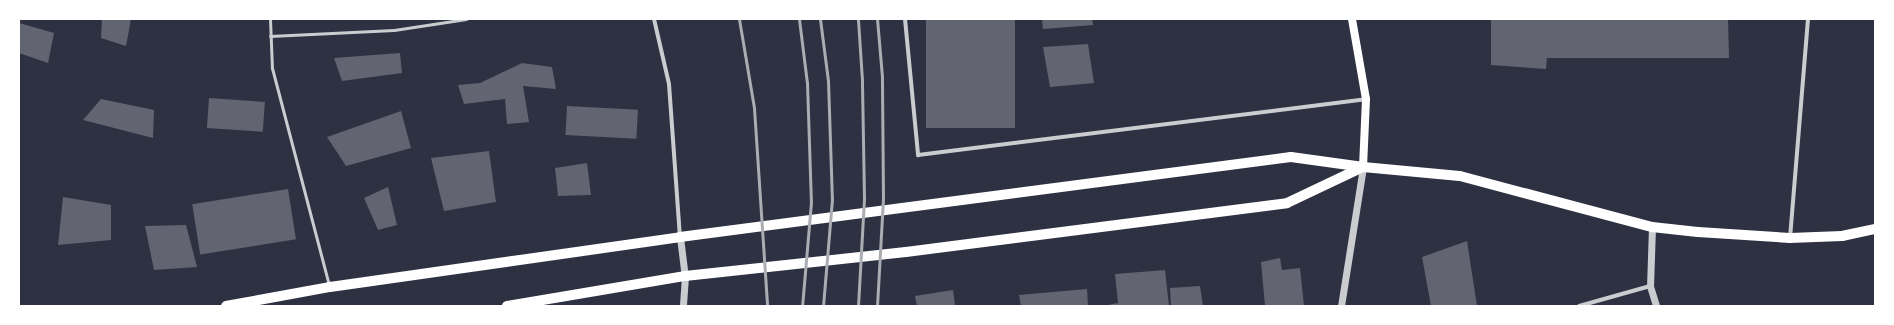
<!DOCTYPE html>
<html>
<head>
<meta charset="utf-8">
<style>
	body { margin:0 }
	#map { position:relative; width:1894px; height:325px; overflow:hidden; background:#2d3142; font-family:Jost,sans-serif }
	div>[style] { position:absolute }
	.building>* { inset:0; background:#626471; transform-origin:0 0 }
	.service>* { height:3px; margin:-1.5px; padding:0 1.5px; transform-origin:1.5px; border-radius:1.5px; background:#caccd0 }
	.minor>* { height:4px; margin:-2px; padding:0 2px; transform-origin:2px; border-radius:2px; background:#caccd0 }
	.tertiary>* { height:7px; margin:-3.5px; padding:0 3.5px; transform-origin:3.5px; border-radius:3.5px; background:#caccd0 }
	.secondary>* { height:8px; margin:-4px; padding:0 4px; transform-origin:4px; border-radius:4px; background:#fff }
	.primary>* { height:10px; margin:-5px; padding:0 5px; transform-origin:5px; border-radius:5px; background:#fff }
	.rail>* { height:3px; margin:-1.5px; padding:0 1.5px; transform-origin:1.5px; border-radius:1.5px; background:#abadb3 }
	span { translate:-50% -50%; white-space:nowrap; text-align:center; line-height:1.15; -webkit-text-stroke:3px #fff; paint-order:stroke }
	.frame { position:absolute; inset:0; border:20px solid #fff; pointer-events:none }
</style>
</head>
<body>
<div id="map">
	<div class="building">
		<div style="clip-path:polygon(102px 19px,131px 19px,126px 46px,101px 38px)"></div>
		<div style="left:926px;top:19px;width:89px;height:109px"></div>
		<div style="clip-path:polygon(1042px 19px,1092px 19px,1093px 25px,1043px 29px)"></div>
		<div style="clip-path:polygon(1491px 19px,1728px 19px,1729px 58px,1547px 58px,1546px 69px,1491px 65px)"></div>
		<div style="clip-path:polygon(19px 23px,54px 33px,48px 63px,19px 53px)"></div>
		<div style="clip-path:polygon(1088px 44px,1094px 83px,1050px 87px,1043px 47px)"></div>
		<div style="clip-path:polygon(400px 53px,402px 73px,342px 81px,334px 58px)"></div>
		<div style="clip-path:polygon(522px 63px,552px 67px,556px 89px,523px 86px,529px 122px,507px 124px,505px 99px,464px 104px,458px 85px,480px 83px)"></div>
		<div style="left:209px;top:98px;width:56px;height:30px;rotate:4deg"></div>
		<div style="clip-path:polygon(101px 99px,154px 110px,153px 138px,83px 120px)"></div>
		<div style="left:567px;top:106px;width:71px;height:29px;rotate:3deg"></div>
		<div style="clip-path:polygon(401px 111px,411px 148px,346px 166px,327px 137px)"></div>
		<div style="clip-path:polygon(489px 151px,496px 202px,444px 211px,431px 158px)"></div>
		<div style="clip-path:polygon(587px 163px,591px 195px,558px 196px,555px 168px)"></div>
		<div style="clip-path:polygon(388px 187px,397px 225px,378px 230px,364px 198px)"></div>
		<div style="left:288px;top:189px;width:51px;height:97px;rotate:81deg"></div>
		<div style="clip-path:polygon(63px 197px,111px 205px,111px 240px,58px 245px)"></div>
		<div style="clip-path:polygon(186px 225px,197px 267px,154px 270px,145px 226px)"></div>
		<div style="clip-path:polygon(1467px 241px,1477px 306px,1431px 306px,1422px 257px)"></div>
		<div style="clip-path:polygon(1280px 258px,1282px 270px,1300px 268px,1304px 306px,1265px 306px,1261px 262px)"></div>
		<div style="clip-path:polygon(1165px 270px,1169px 306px,1102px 306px,1118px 303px,1115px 274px)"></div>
		<div style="clip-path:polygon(1200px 286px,1203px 306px,1171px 306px,1170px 288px)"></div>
		<div style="clip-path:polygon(1087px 289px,1088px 306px,1021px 306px,1019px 295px)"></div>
		<div style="clip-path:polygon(953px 290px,955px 306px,917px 306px,915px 296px)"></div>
	</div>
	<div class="service">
		<div style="left:270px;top:19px;width:49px;rotate:87.7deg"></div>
		<div style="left:272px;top:68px;width:224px;rotate:75.3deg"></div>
		<div style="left:270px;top:36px;width:124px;rotate:-2.8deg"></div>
		<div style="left:394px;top:30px;width:73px;rotate:-8.7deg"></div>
	</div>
	<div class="minor">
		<div style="left:654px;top:19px;width:67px;rotate:77deg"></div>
		<div style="left:669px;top:84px;width:152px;rotate:85.9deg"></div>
		<div style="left:905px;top:19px;width:137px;rotate:84.5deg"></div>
		<div style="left:918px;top:155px;width:451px;rotate:-7.1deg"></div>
		<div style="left:1790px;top:238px;width:220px;rotate:-85.3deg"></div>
		<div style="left:1579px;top:306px;width:74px;rotate:-15.7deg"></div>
	</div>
	<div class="tertiary">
		<div style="left:1652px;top:227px;width:59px;rotate:91.9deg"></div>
		<div style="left:1650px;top:286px;width:21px;rotate:73deg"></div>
		<div style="left:680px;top:237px;width:39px;rotate:83deg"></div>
		<div style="left:685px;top:276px;width:30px;rotate:94deg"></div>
		<div style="left:1341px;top:306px;width:141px;rotate:-81deg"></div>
	</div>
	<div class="secondary">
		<div style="left:1352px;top:19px;width:81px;rotate:80.1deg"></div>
		<div style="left:1366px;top:99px;width:68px;rotate:92.5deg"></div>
	</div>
	<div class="primary">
		<div style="left:226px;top:306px;width:106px;rotate:-10.4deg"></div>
		<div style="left:330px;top:287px;width:354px;rotate:-8.1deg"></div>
		<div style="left:680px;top:237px;width:616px;rotate:-7.46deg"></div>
		<div style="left:1291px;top:157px;width:73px;rotate:7.9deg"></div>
		<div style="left:1363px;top:167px;width:97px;rotate:5.3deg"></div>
		<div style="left:1460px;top:176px;width:199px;rotate:14.9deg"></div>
		<div style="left:1652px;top:227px;width:46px;rotate:6.2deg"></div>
		<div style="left:1698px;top:232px;width:92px;rotate:3.7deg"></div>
		<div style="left:1790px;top:238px;width:52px;rotate:-2.2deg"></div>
		<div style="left:1842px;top:236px;width:34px;rotate:-12deg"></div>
		<div style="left:507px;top:306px;width:181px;rotate:-9.6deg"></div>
		<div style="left:685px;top:276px;width:222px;rotate:-6.2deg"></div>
		<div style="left:906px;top:252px;width:384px;rotate:-7.3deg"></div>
		<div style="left:1287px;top:203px;width:84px;rotate:-25.3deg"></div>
	</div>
	<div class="rail">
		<div style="left:739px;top:19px;width:90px;rotate:80.4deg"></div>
		<div style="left:754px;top:108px;width:198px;rotate:86.2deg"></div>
		<div style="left:799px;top:19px;width:64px;rotate:82.9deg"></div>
		<div style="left:807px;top:83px;width:119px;rotate:88.1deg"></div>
		<div style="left:811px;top:202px;width:104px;rotate:94.9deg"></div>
		<div style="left:820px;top:19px;width:63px;rotate:82.6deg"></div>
		<div style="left:828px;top:81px;width:118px;rotate:88.1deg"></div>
		<div style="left:832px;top:199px;width:107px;rotate:94.8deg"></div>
		<div style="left:858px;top:306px;width:108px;rotate:-86.8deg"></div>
		<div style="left:864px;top:198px;width:118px;rotate:-91deg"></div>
		<div style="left:862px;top:80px;width:61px;rotate:-93.8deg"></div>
		<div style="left:877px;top:306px;width:108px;rotate:-86.8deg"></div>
		<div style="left:883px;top:198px;width:121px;rotate:-90.5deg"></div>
		<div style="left:882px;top:77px;width:58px;rotate:-94.9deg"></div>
	</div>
	<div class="frame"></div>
</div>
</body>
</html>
